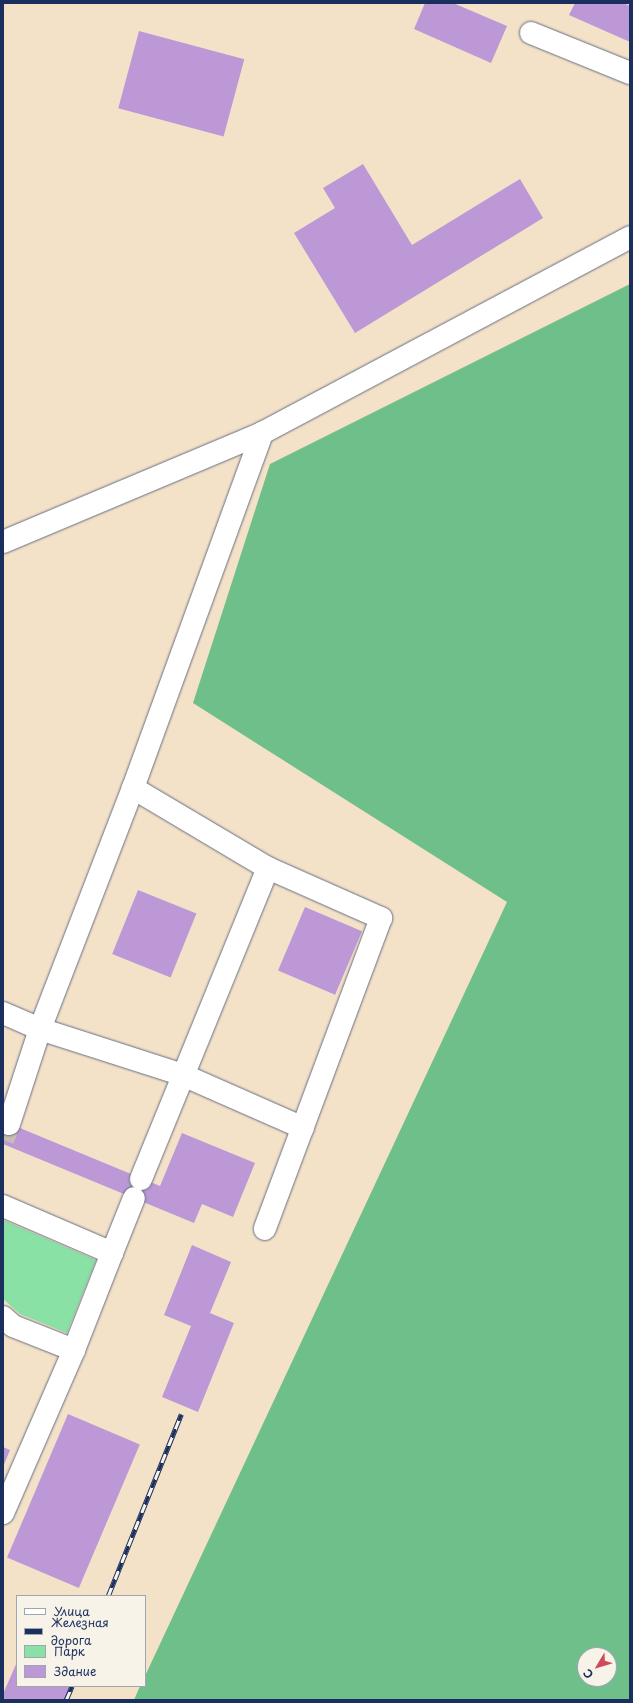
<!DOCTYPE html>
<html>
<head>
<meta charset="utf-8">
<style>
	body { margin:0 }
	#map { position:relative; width:633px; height:1703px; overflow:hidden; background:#f4e2c8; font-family:"Playpen Sans",sans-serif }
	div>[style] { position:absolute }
	.green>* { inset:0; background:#8ae1a5 }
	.forest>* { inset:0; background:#6fbf8a }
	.building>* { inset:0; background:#bc98d6; transform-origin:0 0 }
	.minor-tunnel>* { height:22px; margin-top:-11px; transform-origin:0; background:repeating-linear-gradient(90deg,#c9beb3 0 22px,transparent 0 33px) }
	.roads { filter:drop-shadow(0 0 1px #676e83) drop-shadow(0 0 1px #676e83) }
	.minor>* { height:22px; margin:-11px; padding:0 11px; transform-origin:11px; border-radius:11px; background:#fff }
	.rail>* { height:4.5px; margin-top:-2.25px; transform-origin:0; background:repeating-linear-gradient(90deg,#f7f3e8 0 9px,#1b2f5e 0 18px); box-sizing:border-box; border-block:1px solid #1b2f5e }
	span { translate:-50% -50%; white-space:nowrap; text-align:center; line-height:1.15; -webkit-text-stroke:3.5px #f7f3e8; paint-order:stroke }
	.frame { position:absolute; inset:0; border:4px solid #1b2f5e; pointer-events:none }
	.legend { position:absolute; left:16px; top:1595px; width:130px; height:92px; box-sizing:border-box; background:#f7f3e8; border:1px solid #9fa5b1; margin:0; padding:5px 7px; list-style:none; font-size:12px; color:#1b2f5e }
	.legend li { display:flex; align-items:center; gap:8px; height:20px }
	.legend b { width:20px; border:1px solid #9fa5b1 }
	.north { position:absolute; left:577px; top:1647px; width:40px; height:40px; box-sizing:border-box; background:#f7f3e8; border:1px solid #9fa5b1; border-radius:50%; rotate:232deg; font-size:11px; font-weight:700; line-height:16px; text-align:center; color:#1b2f5e }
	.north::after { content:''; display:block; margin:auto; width:14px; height:18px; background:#d1495b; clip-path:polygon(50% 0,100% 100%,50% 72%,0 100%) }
</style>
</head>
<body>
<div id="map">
	<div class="green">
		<div style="clip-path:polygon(3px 1220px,96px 1260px,67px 1333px,20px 1314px,3px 1299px)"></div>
	</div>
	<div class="forest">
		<div style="clip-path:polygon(evenodd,630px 284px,630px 1700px,134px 1700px,140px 1686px,145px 1686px,145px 1676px,507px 902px,193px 703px,270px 464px,630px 284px,585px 1655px,609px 1655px,609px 1679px,585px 1679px,585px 1655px)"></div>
	</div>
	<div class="building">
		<div style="clip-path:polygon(425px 3px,453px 3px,507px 26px,491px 63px,414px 29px)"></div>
		<div style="clip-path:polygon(575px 3px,623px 3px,630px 6px,630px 42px,569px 15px)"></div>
		<div style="left:139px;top:31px;width:109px;height:80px;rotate:15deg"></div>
		<div style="clip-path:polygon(363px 164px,412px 245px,520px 179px,543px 218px,355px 333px,294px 233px,335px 208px,323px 188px)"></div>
		<div style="left:138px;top:890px;width:63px;height:69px;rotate:22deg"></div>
		<div style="left:305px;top:907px;width:62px;height:69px;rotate:23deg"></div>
		<div style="clip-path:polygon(3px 1121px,160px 1186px,182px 1133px,255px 1163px,233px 1217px,202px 1204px,194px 1223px,3px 1144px)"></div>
		<div style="clip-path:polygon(192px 1245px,231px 1262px,210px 1313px,234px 1323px,198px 1412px,162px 1397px,191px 1326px,164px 1315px)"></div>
		<div style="left:68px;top:1414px;width:78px;height:156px;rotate:23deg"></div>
		<div style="clip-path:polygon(3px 1447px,10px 1450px,3px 1467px)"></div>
		<div style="clip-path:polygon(17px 1662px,17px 1686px,71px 1686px,65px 1700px,7px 1700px,3px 1698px,3px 1694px)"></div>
	</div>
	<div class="minor-tunnel">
		<div style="left:3px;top:1140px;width:17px;rotate:-69deg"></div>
	</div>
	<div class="roads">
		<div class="minor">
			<div style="left:531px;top:33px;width:107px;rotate:22deg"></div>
			<div style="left:3px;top:542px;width:281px;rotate:-22.8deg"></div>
			<div style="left:262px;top:433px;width:417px;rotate:-28deg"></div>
			<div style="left:133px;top:788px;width:157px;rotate:30.7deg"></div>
			<div style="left:268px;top:868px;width:124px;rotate:23.9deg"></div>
			<div style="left:381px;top:918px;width:332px;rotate:110.5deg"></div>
			<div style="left:3px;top:1013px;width:40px;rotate:23.4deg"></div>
			<div style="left:40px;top:1029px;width:150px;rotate:17.8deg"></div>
			<div style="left:183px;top:1075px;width:131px;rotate:23.8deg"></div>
			<div style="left:9px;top:1124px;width:100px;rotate:-71.9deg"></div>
			<div style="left:40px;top:1029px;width:258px;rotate:-68.9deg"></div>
			<div style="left:133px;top:788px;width:378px;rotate:-70deg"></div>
			<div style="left:141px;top:1179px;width:336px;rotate:-67.8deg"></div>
			<div style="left:3px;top:1206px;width:119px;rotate:23.3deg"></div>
			<div style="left:112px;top:1253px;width:104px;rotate:111.4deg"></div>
			<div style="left:74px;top:1350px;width:178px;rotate:113.5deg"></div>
			<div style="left:112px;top:1253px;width:59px;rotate:-68.2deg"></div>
			<div style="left:3px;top:1317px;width:13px;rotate:42deg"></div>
			<div style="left:13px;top:1326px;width:66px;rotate:21.5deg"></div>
		</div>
	</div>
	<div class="rail">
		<div style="left:108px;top:1596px;width:196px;rotate:-68.1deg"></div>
		<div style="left:66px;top:1700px;width:15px;rotate:-67deg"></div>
	</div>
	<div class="frame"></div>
	<ul class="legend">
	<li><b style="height:5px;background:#fff"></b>Улица</li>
	<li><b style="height:5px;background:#1b2f5e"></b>Железная дорога</li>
	<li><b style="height:11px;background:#8ae1a5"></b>Парк</li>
	<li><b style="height:11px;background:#bc98d6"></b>Здание</li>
	</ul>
	<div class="north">С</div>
</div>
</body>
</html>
